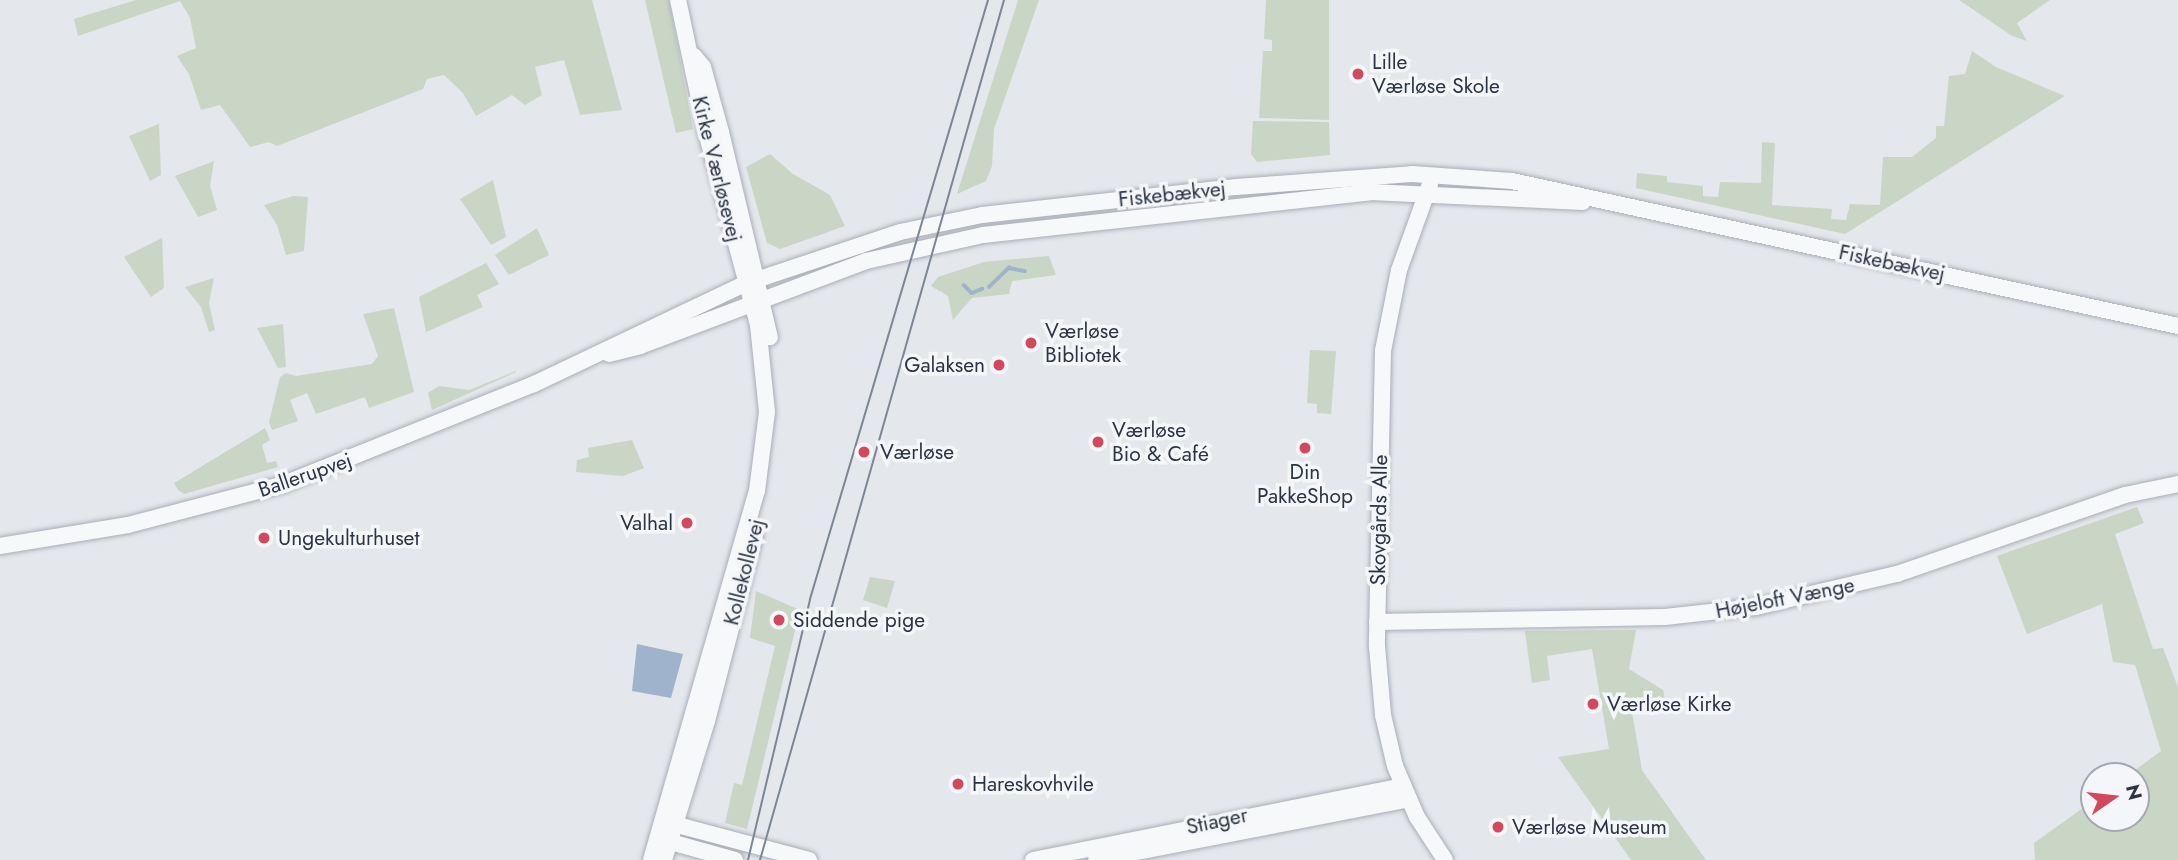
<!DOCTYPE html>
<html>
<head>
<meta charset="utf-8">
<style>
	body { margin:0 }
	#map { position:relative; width:2178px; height:860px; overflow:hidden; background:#e4e7ec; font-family:Jost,sans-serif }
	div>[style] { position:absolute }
	.green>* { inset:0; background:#c9d6c5 }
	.water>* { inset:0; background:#9fb4cc }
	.stream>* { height:3.5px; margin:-1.75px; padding:0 1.75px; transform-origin:1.75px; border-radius:1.75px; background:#9fb4cc }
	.roads { filter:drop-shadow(0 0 2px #a9aeb7) drop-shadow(0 0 2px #a9aeb7) }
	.tertiary>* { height:16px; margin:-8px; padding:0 8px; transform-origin:8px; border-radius:8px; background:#f7f8fa }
	.tram>* { height:2px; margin:-1px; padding:0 1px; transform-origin:1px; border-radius:1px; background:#7d8696 }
	.dots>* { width:19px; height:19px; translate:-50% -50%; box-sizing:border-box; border:4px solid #f4f6f9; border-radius:50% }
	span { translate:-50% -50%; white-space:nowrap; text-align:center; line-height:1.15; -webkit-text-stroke:7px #f4f6f9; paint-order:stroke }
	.poi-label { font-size:21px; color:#2b3445 }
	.left { translate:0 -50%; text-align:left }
	.right { translate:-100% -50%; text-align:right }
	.street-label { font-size:21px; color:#2b3445 }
	.north { position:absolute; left:2080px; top:762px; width:70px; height:70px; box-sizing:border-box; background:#f4f6f9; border:2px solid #a4a8b1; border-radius:50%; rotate:76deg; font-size:19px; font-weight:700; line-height:28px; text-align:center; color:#2b3445 }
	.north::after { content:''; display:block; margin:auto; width:24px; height:32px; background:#d1495b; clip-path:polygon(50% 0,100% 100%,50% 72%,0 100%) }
</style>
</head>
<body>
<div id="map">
	<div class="green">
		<div style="clip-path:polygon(136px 0,592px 0,622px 110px,580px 115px,564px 60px,535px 67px,542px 95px,525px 105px,512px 95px,476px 116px,463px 93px,444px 75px,427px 79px,423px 89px,277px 146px,269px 142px,250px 147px,220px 105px,201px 110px,189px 74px,177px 56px,196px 48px,190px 18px,180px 1px,78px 36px,74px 19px)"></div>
		<div style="clip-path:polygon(645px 0,669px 0,693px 129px,676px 133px)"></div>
		<div style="clip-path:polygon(1018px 0,1039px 0,994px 129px,992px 166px,986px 181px,957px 194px)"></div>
		<div style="clip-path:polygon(1266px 0,1329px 0,1329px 120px,1259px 118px,1263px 51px,1272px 51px,1272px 40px,1264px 39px)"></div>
		<div style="clip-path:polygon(1959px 0,2050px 0,2017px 23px,2027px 41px,2012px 36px)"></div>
		<div style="clip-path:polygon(1972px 51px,1996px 67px,2065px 96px,1845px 234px,1636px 188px,1637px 173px,1667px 176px,1667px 182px,1703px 186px,1703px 196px,1718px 197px,1720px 182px,1761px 183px,1762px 142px,1775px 143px,1772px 205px,1832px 209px,1831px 219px,1846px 220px,1850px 204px,1880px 205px,1883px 157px,1912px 157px,1936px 138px,1936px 126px,1944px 126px,1949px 76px,1965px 74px)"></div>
		<div style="clip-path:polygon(1253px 121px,1329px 122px,1330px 155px,1257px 162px,1251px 154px)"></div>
		<div style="clip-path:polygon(159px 124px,161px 175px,150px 181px,129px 136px)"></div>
		<div style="clip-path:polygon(770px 154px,793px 174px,830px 195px,845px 226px,780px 249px,767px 243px,746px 167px)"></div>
		<div style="clip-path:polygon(214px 161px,210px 186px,217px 210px,198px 217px,175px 176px)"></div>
		<div style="clip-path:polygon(493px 180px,506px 237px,491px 245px,460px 199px)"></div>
		<div style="clip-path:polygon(293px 196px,308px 197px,304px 251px,286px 255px,277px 225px,264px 205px)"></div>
		<div style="clip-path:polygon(537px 228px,549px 255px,509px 275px,495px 255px)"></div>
		<div style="clip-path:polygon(162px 238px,164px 288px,151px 297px,124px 257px)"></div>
		<div style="clip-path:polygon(1049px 256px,1056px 275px,1012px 281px,1009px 294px,972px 298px,953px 320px,948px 296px,931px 286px,938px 277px,984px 262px)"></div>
		<div style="clip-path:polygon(486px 263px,499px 284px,477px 295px,483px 307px,426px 332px,419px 297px)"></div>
		<div style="clip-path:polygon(214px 278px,209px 303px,215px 330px,209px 332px,201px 307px,185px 287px)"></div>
		<div style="clip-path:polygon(394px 308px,414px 392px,369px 408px,365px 397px,316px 414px,307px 393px,290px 400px,298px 421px,272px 430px,269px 422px,280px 377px,286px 373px,296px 376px,372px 364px,378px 356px,363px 314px)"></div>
		<div style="clip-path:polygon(283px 324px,286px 367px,278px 368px,257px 328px)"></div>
		<div style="clip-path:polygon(1310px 350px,1336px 351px,1331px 414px,1317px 413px,1317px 404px,1307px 403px)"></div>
		<div style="clip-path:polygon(516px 371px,516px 372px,432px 410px,428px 393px,439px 386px,469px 390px)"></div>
		<div style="clip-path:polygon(265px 428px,270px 440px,262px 445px,267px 463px,276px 461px,278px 467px,184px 494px,178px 490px,174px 483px)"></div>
		<div style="clip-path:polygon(632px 440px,644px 468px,623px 476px,576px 472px,577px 460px,589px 457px,588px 448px)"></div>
		<div style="clip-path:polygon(2137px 507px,2144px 523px,2115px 534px,2153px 649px,2163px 648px,2178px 687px,2178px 860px,2035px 860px,2034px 843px,2094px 800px,2094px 818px,2136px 818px,2136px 776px,2127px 776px,2161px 751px,2135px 665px,2113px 662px,2102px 604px,2027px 634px,1997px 556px)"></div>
		<div style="clip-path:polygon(870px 577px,895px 581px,887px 608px,863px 600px)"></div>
		<div style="clip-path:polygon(756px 591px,800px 610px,747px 829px,725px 823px,734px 783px,742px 785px,775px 646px,750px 638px)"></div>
		<div style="clip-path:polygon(1636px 630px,1629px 669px,1663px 690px,1665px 699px,1631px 706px,1642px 770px,1706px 860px,1631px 860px,1558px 757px,1609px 749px,1592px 649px,1547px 656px,1550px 680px,1532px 683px,1525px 631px)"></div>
	</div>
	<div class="water">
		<div style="clip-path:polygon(637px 644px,683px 654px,671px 698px,632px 691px)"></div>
	</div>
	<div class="stream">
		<div style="left:964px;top:285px;width:11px;rotate:45deg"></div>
		<div style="left:972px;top:293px;width:11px;rotate:-22deg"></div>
		<div style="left:989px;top:287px;width:28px;rotate:-44deg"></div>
		<div style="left:1009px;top:268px;width:16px;rotate:11deg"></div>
	</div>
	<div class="roads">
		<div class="tertiary">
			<div style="left:694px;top:56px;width:14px;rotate:51deg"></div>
			<div style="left:703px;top:67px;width:67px;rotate:74.5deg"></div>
			<div style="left:721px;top:132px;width:211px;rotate:76.6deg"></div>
			<div style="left:1430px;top:184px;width:91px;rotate:109.8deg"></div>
			<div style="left:1399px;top:270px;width:83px;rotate:101.2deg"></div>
			<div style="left:1383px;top:351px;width:295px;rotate:91.2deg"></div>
			<div style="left:1377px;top:646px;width:69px;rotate:85deg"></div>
			<div style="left:1383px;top:715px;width:52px;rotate:76.8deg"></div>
			<div style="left:1395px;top:766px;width:56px;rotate:66.7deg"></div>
			<div style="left:1417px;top:817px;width:51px;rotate:56.9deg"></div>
			<div style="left:609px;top:354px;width:32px;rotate:-14deg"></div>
			<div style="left:640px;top:346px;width:241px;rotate:-20.6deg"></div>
			<div style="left:866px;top:261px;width:120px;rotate:-12.5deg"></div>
			<div style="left:983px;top:235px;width:390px;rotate:-6.3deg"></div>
			<div style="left:1371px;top:192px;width:212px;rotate:2.7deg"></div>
			<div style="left:0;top:546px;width:130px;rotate:-9.3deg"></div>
			<div style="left:128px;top:525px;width:161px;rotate:-14.7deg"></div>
			<div style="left:284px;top:484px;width:269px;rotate:-21.8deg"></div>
			<div style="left:534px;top:384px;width:236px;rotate:-25.4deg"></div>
			<div style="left:747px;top:283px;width:161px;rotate:-18.4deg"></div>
			<div style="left:900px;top:232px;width:84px;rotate:-11.7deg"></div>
			<div style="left:982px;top:215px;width:256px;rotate:-6.3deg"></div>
			<div style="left:1236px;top:187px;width:176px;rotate:-4.2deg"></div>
			<div style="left:1412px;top:174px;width:100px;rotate:4deg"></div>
			<div style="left:1512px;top:181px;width:682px;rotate:12.28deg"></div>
			<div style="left:1377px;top:622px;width:288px;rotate:-1deg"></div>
			<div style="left:1665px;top:617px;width:92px;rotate:-6.3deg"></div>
			<div style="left:1756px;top:607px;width:145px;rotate:-13.2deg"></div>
			<div style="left:1897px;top:574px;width:241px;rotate:-19.1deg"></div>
			<div style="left:2125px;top:495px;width:54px;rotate:-11.7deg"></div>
			<div style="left:666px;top:822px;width:148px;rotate:14.9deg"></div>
			<div style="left:660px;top:839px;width:78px;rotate:15.6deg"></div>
			<div style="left:651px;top:860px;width:384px;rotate:-74deg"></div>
			<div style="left:757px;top:491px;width:80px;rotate:-82.8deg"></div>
			<div style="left:767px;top:412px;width:87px;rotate:-95.9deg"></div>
			<div style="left:758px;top:325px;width:196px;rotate:-105.1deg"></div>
			<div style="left:707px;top:136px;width:139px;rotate:-102deg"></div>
			<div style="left:664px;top:860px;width:145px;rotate:-72.8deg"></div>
			<div style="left:707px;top:721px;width:192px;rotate:-75.5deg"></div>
			<div style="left:1033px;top:860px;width:377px;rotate:-11.3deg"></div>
			<div style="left:1096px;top:860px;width:319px;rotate:-11deg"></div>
		</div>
	</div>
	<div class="tram">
		<div style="left:748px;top:860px;width:268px;rotate:-76.6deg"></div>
		<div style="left:810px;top:599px;width:625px;rotate:-73.45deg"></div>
		<div style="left:760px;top:860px;width:894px;rotate:-74.16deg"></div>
	</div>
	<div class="dots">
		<div style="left:1358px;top:74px;background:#d1495b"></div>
		<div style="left:1031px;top:343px;background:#d1495b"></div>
		<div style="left:999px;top:365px;background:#d1495b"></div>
		<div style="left:1098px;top:442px;background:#d1495b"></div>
		<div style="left:1305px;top:448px;background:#d1495b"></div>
		<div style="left:864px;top:452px;background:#d1495b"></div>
		<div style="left:687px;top:523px;background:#d1495b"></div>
		<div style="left:264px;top:538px;background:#d1495b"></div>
		<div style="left:779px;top:620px;background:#d1495b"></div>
		<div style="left:1593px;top:704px;background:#d1495b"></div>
		<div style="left:958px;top:784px;background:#d1495b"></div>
		<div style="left:1498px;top:827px;background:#d1495b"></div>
	</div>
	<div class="poi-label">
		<span class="left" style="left:1372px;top:74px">Lille<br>Værløse Skole</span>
		<span class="left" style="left:1045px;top:343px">Værløse<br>Bibliotek</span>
		<span class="right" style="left:985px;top:365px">Galaksen</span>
		<span class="left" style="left:1112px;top:442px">Værløse<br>Bio &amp; Café</span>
		<span class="left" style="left:880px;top:452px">Værløse</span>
		<span style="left:1305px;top:484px">Din<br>PakkeShop</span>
		<span class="right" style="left:673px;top:523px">Valhal</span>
		<span class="left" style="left:278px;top:538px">Ungekulturhuset</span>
		<span class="left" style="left:793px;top:620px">Siddende pige</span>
		<span class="left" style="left:1607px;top:704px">Værløse Kirke</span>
		<span class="left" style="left:972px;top:784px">Hareskovhvile</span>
		<span class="left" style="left:1512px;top:827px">Værløse Museum</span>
	</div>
	<div class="street-label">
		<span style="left:717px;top:169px;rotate:76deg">Kirke Værløsevej</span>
		<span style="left:1172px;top:194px;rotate:-6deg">Fiskebækvej</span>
		<span style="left:1892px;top:263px;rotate:12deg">Fiskebækvej</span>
		<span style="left:305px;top:475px;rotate:-19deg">Ballerupvej</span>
		<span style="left:1379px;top:520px;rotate:-89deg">Skovgårds Alle</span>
		<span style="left:744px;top:572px;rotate:-76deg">Kollekollevej</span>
		<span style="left:1785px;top:598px;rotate:-11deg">Højeloft Vænge</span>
		<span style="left:1217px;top:821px;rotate:-12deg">Stiager</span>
	</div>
	<div class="north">N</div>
</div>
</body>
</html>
